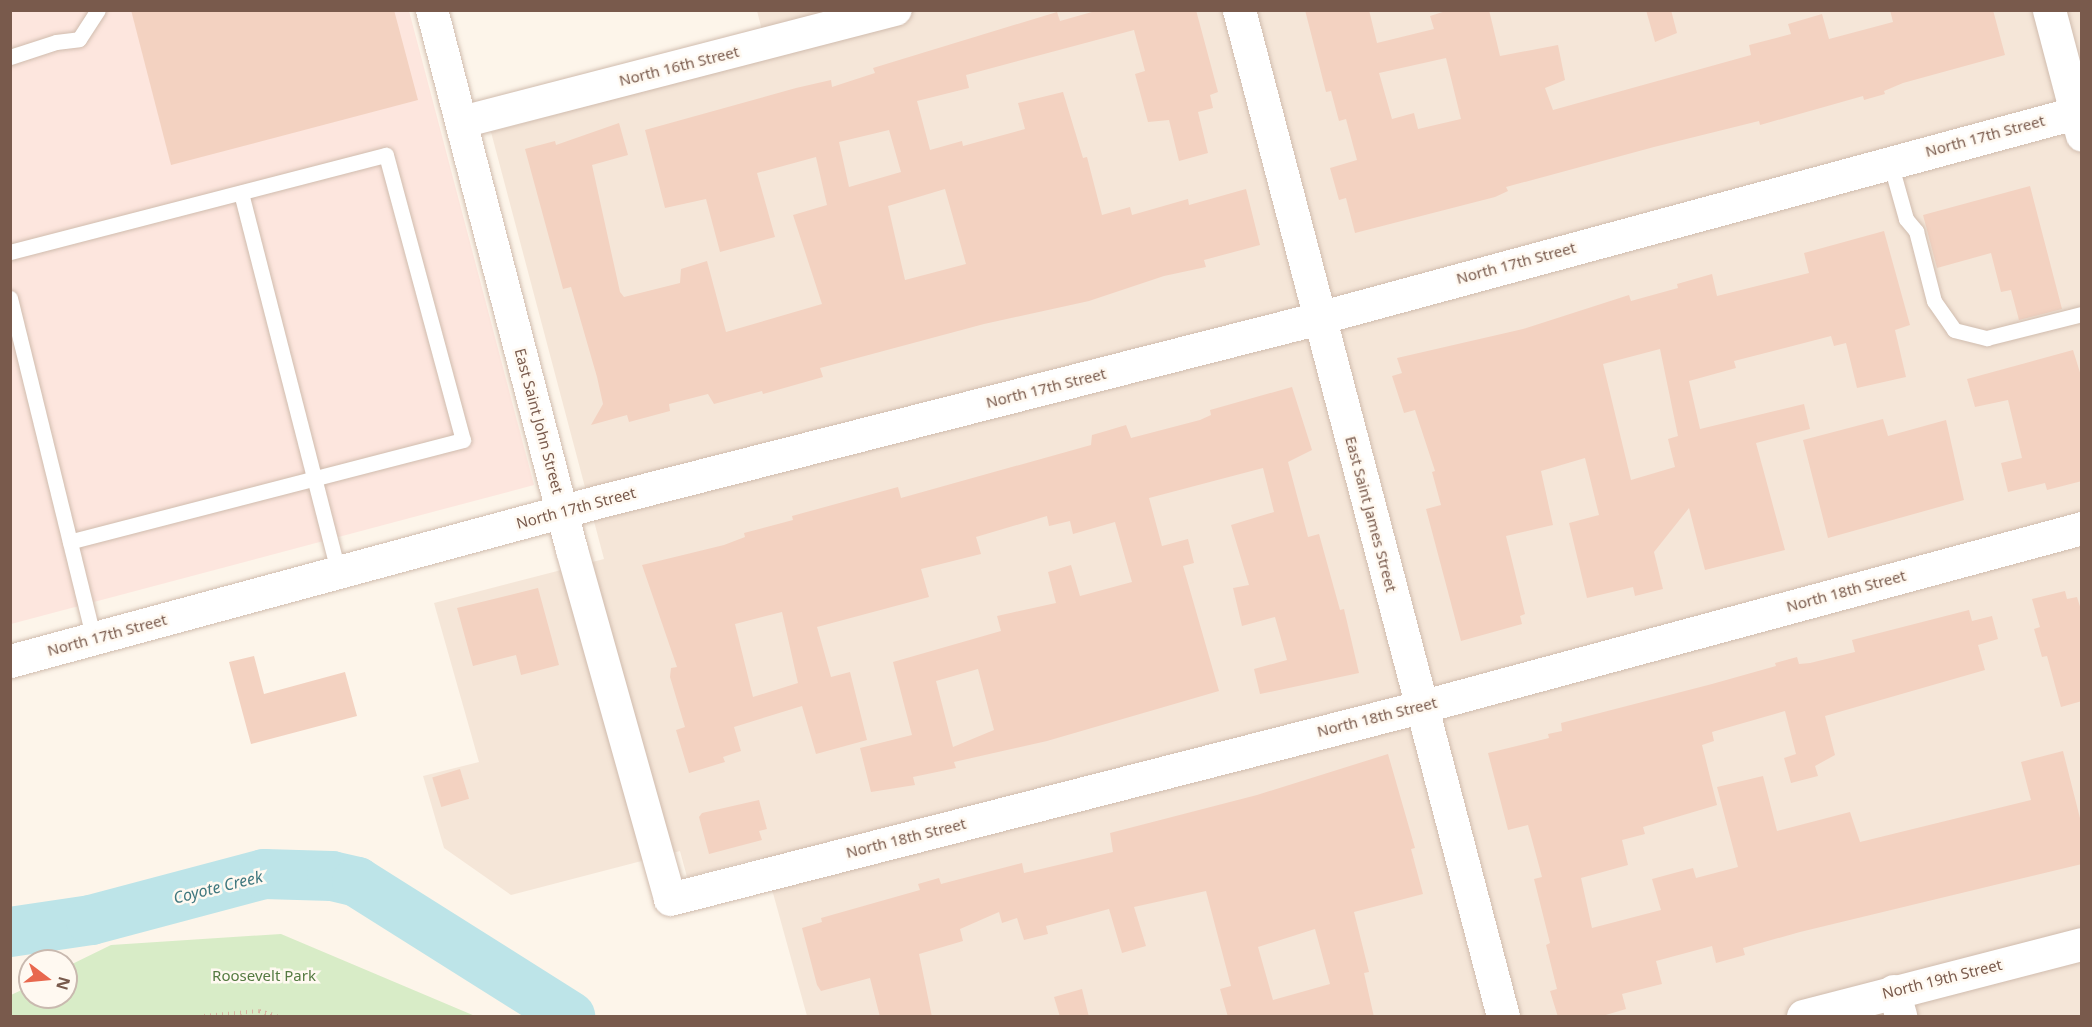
<!DOCTYPE html>
<html>
<head>
<meta charset="utf-8">
<style>
	body { margin:0 }
	#map { position:relative; width:2092px; height:1027px; overflow:hidden; background:#fdf5ea; font-family:"Noto Sans",sans-serif }
	div>[style] { position:absolute }
	.residential>* { inset:0; background:#f5e6d8 }
	.commercial>* { inset:0; background:#fde6de }
	.green>* { inset:0; background:#d8ecc7 }
	.river>* { height:50px; margin:-25px; padding:0 25px; transform-origin:25px; border-radius:25px; background:#bde4e8 }
	.building>* { inset:0; background:#f3d2c1; transform-origin:0 0 }
	.path>* { height:4px; margin-top:-2px; transform-origin:0; background:repeating-linear-gradient(90deg,#d9b5a3 0 1.5px,transparent 0 6px) }
	.roads { filter:drop-shadow(0 0 2px #d0bcae) drop-shadow(0 0 2px #d0bcae) }
	.lane>* { height:15px; margin:-7.5px; padding:0 7.5px; transform-origin:7.5px; border-radius:7.5px; background:#fff }
	.street>* { height:32px; margin:-16px; padding:0 16px; transform-origin:16px; border-radius:16px; background:#fff }
	.secondary>* { height:33px; margin:-16.5px; padding:0 16.5px; transform-origin:16.5px; border-radius:16.5px; background:#fff }
	span { translate:-50% -50%; white-space:nowrap; text-align:center; line-height:1.15; -webkit-text-stroke:5px #fff9f1; paint-order:stroke }
	.street-label { font-size:15px; color:#795a4c }
	.park-label { font-size:15px; color:#547a41 }
	.water-label { font-size:16px; color:#3f777e; font-style:italic }
	.frame { position:absolute; inset:0; border:12px solid #795a4c; pointer-events:none }
	.north { position:absolute; left:18px; top:949px; width:60px; height:60px; box-sizing:border-box; background:#fff9f1; border:2px solid #c9b9af; border-radius:50%; rotate:106deg; font-size:16px; font-weight:700; line-height:24px; text-align:center; color:#795a4c }
	.north::after { content:''; display:block; margin:auto; width:21px; height:27px; background:#e8684e; clip-path:polygon(50% 0,100% 100%,50% 72%,0 100%) }
</style>
</head>
<body>
<div id="map">
	<div class="residential">
		<div style="clip-path:polygon(757px 11px,2081px 11px,2081px 1016px,807px 1016px,763px 857px,687px 877px,680px 851px,511px 895px,444px 848px,423px 776px,479px 762px,434px 603px,604px 559px,491px 132px,769px 57px)"></div>
	</div>
	<div class="commercial">
		<div style="clip-path:polygon(11px 11px,409px 11px,534px 485px,11px 624px)"></div>
	</div>
	<div class="green">
		<div style="clip-path:polygon(281px 934px,475px 1016px,11px 1016px,11px 995px,30px 986px,30px 997px,66px 997px,66px 967px,111px 945px)"></div>
	</div>
	<div class="river">
		<div style="left:10px;top:932px;width:82px;rotate:-8.4deg"></div>
		<div style="left:91px;top:920px;width:179px;rotate:-14.9deg"></div>
		<div style="left:264px;top:874px;width:68px;rotate:1.7deg"></div>
		<div style="left:332px;top:876px;width:26px;rotate:13deg"></div>
		<div style="left:357px;top:882px;width:252px;rotate:32.2deg"></div>
	</div>
	<div class="building">
		<div style="clip-path:polygon(131px 10px,394px 10px,418px 100px,171px 165px)"></div>
		<div style="clip-path:polygon(evenodd,1099px 10px,1196px 10px,1218px 92px,1210px 95px,1213px 108px,1198px 112px,1208px 153px,1179px 161px,1169px 120px,1148px 122px,1135px 74px,1145px 71px,1134px 30px,966px 75px,969px 88px,917px 101px,930px 150px,962px 141px,963px 146px,1025px 129px,1018px 103px,1063px 92px,1083px 158px,1087px 157px,1102px 215px,1130px 207px,1132px 215px,1188px 199px,1189px 205px,1246px 189px,1260px 245px,1204px 260px,1206px 267px,1164px 276px,1089px 301px,984px 324px,820px 368px,823px 377px,763px 394px,762px 391px,714px 404px,708px 394px,669px 404px,670px 411px,629px 422px,627px 415px,591px 425px,603px 404px,597px 377px,571px 287px,563px 289px,525px 149px,555px 141px,556px 145px,619px 123px,628px 155px,592px 165px,620px 292px,624px 297px,680px 283px,681px 269px,707px 261px,726px 332px,822px 304px,793px 215px,827px 205px,816px 157px,757px 173px,775px 237px,720px 252px,706px 199px,665px 208px,645px 130px,796px 88px,831px 80px,832px 87px,875px 73px,873px 68px,1057px 12px,1060px 21px,1099px 10px,889px 130px,901px 172px,849px 187px,839px 142px,889px 130px,1099px 10px,945px 189px,966px 264px,905px 280px,888px 206px,945px 189px)"></div>
		<div style="clip-path:polygon(evenodd,1305px 10px,1369px 10px,1377px 43px,1434px 29px,1430px 16px,1449px 10px,1489px 10px,1500px 56px,1558px 45px,1565px 80px,1545px 88px,1553px 110px,1751px 55px,1749px 45px,1791px 34px,1788px 24px,1822px 14px,1829px 39px,1893px 22px,1890px 10px,1993px 10px,2005px 55px,1903px 83px,1884px 91px,1885px 94px,1864px 100px,1863px 96px,1760px 125px,1759px 121px,1654px 147px,1506px 187px,1508px 191px,1495px 197px,1355px 233px,1346px 198px,1339px 200px,1330px 168px,1357px 160px,1346px 119px,1339px 121px,1331px 91px,1326px 92px,1305px 10px,1446px 58px,1461px 119px,1418px 129px,1414px 113px,1392px 119px,1379px 73px,1446px 58px)"></div>
		<div style="clip-path:polygon(1646px 10px,1671px 10px,1677px 33px,1655px 42px)"></div>
		<div style="clip-path:polygon(2030px 186px,2062px 309px,2019px 320px,2011px 290px,2001px 292px,1991px 253px,1937px 268px,1923px 215px)"></div>
		<div style="clip-path:polygon(evenodd,1884px 231px,1910px 325px,1895px 330px,1906px 377px,1857px 388px,1846px 343px,1834px 346px,1831px 336px,1734px 361px,1736px 368px,1689px 381px,1700px 429px,1804px 404px,1810px 429px,1756px 443px,1785px 550px,1705px 570px,1689px 508px,1654px 552px,1663px 589px,1635px 596px,1633px 587px,1587px 598px,1569px 523px,1599px 515px,1585px 458px,1541px 471px,1553px 525px,1506px 536px,1525px 614px,1520px 616px,1522px 624px,1461px 641px,1426px 509px,1441px 505px,1432px 472px,1435px 471px,1415px 410px,1404px 413px,1392px 376px,1402px 373px,1397px 358px,1523px 329px,1629px 295px,1631px 301px,1678px 288px,1677px 284px,1712px 274px,1717px 296px,1809px 273px,1804px 253px,1884px 231px,1660px 349px,1678px 436px,1668px 439px,1675px 467px,1631px 480px,1603px 364px,1660px 349px)"></div>
		<div style="clip-path:polygon(2073px 350px,2082px 379px,2082px 481px,2047px 490px,2045px 483px,2008px 492px,2001px 463px,2022px 458px,2008px 400px,1975px 407px,1967px 379px)"></div>
		<div style="clip-path:polygon(evenodd,1292px 387px,1312px 450px,1288px 462px,1308px 537px,1319px 534px,1340px 610px,1344px 609px,1359px 673px,1260px 694px,1254px 669px,1287px 660px,1275px 617px,1242px 626px,1233px 588px,1249px 585px,1231px 525px,1274px 512px,1263px 468px,1149px 498px,1162px 546px,1188px 539px,1194px 563px,1183px 566px,1219px 691px,1047px 741px,954px 762px,956px 768px,913px 777px,915px 785px,871px 792px,860px 748px,912px 735px,893px 662px,1001px 631px,997px 616px,1056px 603px,1048px 572px,1071px 565px,1080px 596px,1132px 582px,1115px 522px,1073px 534px,1070px 521px,1049px 526px,1047px 516px,976px 537px,981px 554px,921px 569px,929px 597px,817px 627px,831px 677px,850px 672px,867px 740px,816px 754px,802px 706px,734px 727px,741px 751px,723px 757px,725px 762px,689px 773px,676px 730px,685px 727px,670px 677px,671px 668px,677px 667px,642px 565px,724px 545px,745px 537px,744px 533px,793px 520px,792px 516px,898px 487px,901px 498px,1091px 445px,1092px 435px,1106px 431px,1126px 425px,1131px 438px,1200px 420px,1211px 415px,1210px 410px,1292px 387px,782px 612px,798px 683px,753px 697px,735px 624px,782px 612px,1292px 387px,978px 669px,994px 730px,953px 747px,936px 681px,978px 669px)"></div>
		<div style="clip-path:polygon(1883px 419px,1888px 436px,1946px 420px,1964px 500px,1828px 538px,1803px 440px)"></div>
		<div style="clip-path:polygon(538px 588px,559px 665px,521px 675px,516px 655px,473px 666px,457px 608px)"></div>
		<div style="clip-path:polygon(2065px 591px,2067px 599px,2077px 597px,2082px 613px,2082px 701px,2061px 707px,2047px 656px,2042px 657px,2034px 629px,2040px 627px,2032px 599px)"></div>
		<div style="clip-path:polygon(1969px 610px,1972px 621px,1992px 616px,1998px 639px,1978px 645px,1985px 670px,1825px 716px,1835px 755px,1815px 766px,1818px 776px,1791px 783px,1784px 758px,1796px 754px,1785px 711px,1712px 732px,1714px 741px,1702px 745px,1717px 805px,1643px 827px,1645px 834px,1622px 840px,1628px 865px,1581px 878px,1592px 928px,1661px 910px,1652px 879px,1693px 868px,1696px 878px,1738px 867px,1717px 787px,1763px 776px,1777px 831px,1850px 812px,1860px 842px,2031px 800px,2021px 762px,2063px 751px,2082px 826px,2082px 864px,1800px 932px,1743px 948px,1745px 955px,1716px 963px,1712px 946px,1656px 961px,1662px 984px,1622px 994px,1626px 1009px,1599px 1017px,1558px 1017px,1550px 991px,1557px 989px,1546px 945px,1550px 943px,1534px 879px,1542px 877px,1528px 825px,1508px 830px,1488px 753px,1549px 738px,1548px 734px,1562px 731px,1561px 723px,1712px 684px,1776px 666px,1775px 663px,1797px 657px,1799px 664px,1810px 663px,1855px 652px,1852px 640px)"></div>
		<div style="clip-path:polygon(254px 656px,264px 694px,345px 672px,357px 716px,251px 744px,229px 662px)"></div>
		<div style="clip-path:polygon(evenodd,1388px 754px,1415px 848px,1411px 849px,1423px 894px,1354px 912px,1369px 972px,1364px 973px,1374px 1017px,1228px 1017px,1220px 989px,1231px 986px,1206px 891px,1134px 907px,1146px 946px,1122px 953px,1109px 909px,1046px 926px,1048px 934px,1024px 940px,1017px 918px,1002px 923px,999px 912px,960px 929px,963px 941px,919px 954px,932px 1017px,880px 1017px,870px 978px,821px 991px,817px 985px,802px 928px,822px 922px,821px 918px,920px 890px,918px 884px,939px 878px,941px 884px,1022px 863px,1024px 873px,1113px 852px,1110px 833px,1257px 795px,1388px 754px,1315px 929px,1330px 984px,1273px 1000px,1258px 947px,1315px 929px)"></div>
		<div style="left:460px;top:769px;width:31px;height:29px;rotate:73deg"></div>
		<div style="clip-path:polygon(759px 800px,767px 829px,759px 831px,762px 840px,709px 854px,699px 817px,702px 813px)"></div>
		<div style="clip-path:polygon(1082px 989px,1089px 1017px,1060px 1017px,1054px 997px)"></div>
	</div>
	<div class="path">
		<div style="left:204px;top:1016px;width:55px;rotate:-5.2deg"></div>
		<div style="left:259px;top:1011px;width:19px;rotate:16deg"></div>
	</div>
	<div class="roads">
		<div class="lane">
			<div style="left:10px;top:57px;width:48px;rotate:-18.1deg"></div>
			<div style="left:56px;top:42px;width:23px;rotate:-7deg"></div>
			<div style="left:79px;top:39px;width:35px;rotate:-57deg"></div>
			<div style="left:1890px;top:162px;width:59px;rotate:74.3deg"></div>
			<div style="left:1906px;top:219px;width:16px;rotate:50deg"></div>
			<div style="left:1916px;top:231px;width:72px;rotate:75.6deg"></div>
			<div style="left:1934px;top:301px;width:35px;rotate:55deg"></div>
			<div style="left:1954px;top:330px;width:34px;rotate:14deg"></div>
			<div style="left:1987px;top:338px;width:98px;rotate:-14.2deg"></div>
			<div style="left:241px;top:193px;width:389px;rotate:75.6deg"></div>
			<div style="left:10px;top:252px;width:388px;rotate:-14.5deg"></div>
			<div style="left:386px;top:155px;width:295px;rotate:74.9deg"></div>
			<div style="left:463px;top:440px;width:406px;rotate:165.5deg"></div>
			<div style="left:10px;top:298px;width:351px;rotate:76.2deg"></div>
		</div>
		<div class="street">
			<div style="left:432px;top:10px;width:558px;rotate:75.47deg"></div>
			<div style="left:572px;top:550px;width:362px;rotate:74.3deg"></div>
			<div style="left:462px;top:122px;width:448px;rotate:-14.5deg"></div>
			<div style="left:1894px;top:991px;width:26px;rotate:74deg"></div>
		</div>
		<div class="secondary">
			<div style="left:1239px;top:10px;width:1040px;rotate:75.3deg"></div>
			<div style="left:2049px;top:10px;width:129px;rotate:75.2deg"></div>
			<div style="left:10px;top:661px;width:608px;rotate:-15.16deg"></div>
			<div style="left:597px;top:502px;width:721px;rotate:-14.29deg"></div>
			<div style="left:1296px;top:324px;width:814px;rotate:-15.16deg"></div>
			<div style="left:670px;top:899px;width:774px;rotate:-14.36deg"></div>
			<div style="left:1420px;top:707px;width:686px;rotate:-15.13deg"></div>
			<div style="left:1803px;top:1016px;width:288px;rotate:-14.5deg"></div>
		</div>
	</div>
	<div class="street-label">
		<span style="left:679px;top:66px;rotate:-14deg">North 16th Street</span>
		<span style="left:1985px;top:136px;rotate:-15deg">North 17th Street</span>
		<span style="left:1516px;top:263px;rotate:-15deg">North 17th Street</span>
		<span style="left:1046px;top:388px;rotate:-14deg">North 17th Street</span>
		<span style="left:539px;top:421px;rotate:75deg">East Saint John Street</span>
		<span style="left:576px;top:508px;rotate:-15deg">North 17th Street</span>
		<span style="left:1371px;top:514px;rotate:75deg">East Saint James Street</span>
		<span style="left:1846px;top:591px;rotate:-15deg">North 18th Street</span>
		<span style="left:107px;top:635px;rotate:-15deg">North 17th Street</span>
		<span style="left:1377px;top:717px;rotate:-14deg">North 18th Street</span>
		<span style="left:906px;top:838px;rotate:-14deg">North 18th Street</span>
		<span style="left:1942px;top:979px;rotate:-14deg">North 19th Street</span>
	</div>
	<div class="park-label">
		<span style="left:264px;top:976px">Roosevelt Park</span>
	</div>
	<div class="water-label">
		<span style="left:218px;top:887px;rotate:-14deg">Coyote Creek</span>
	</div>
	<div class="frame"></div>
	<div class="north">N</div>
</div>
</body>
</html>
